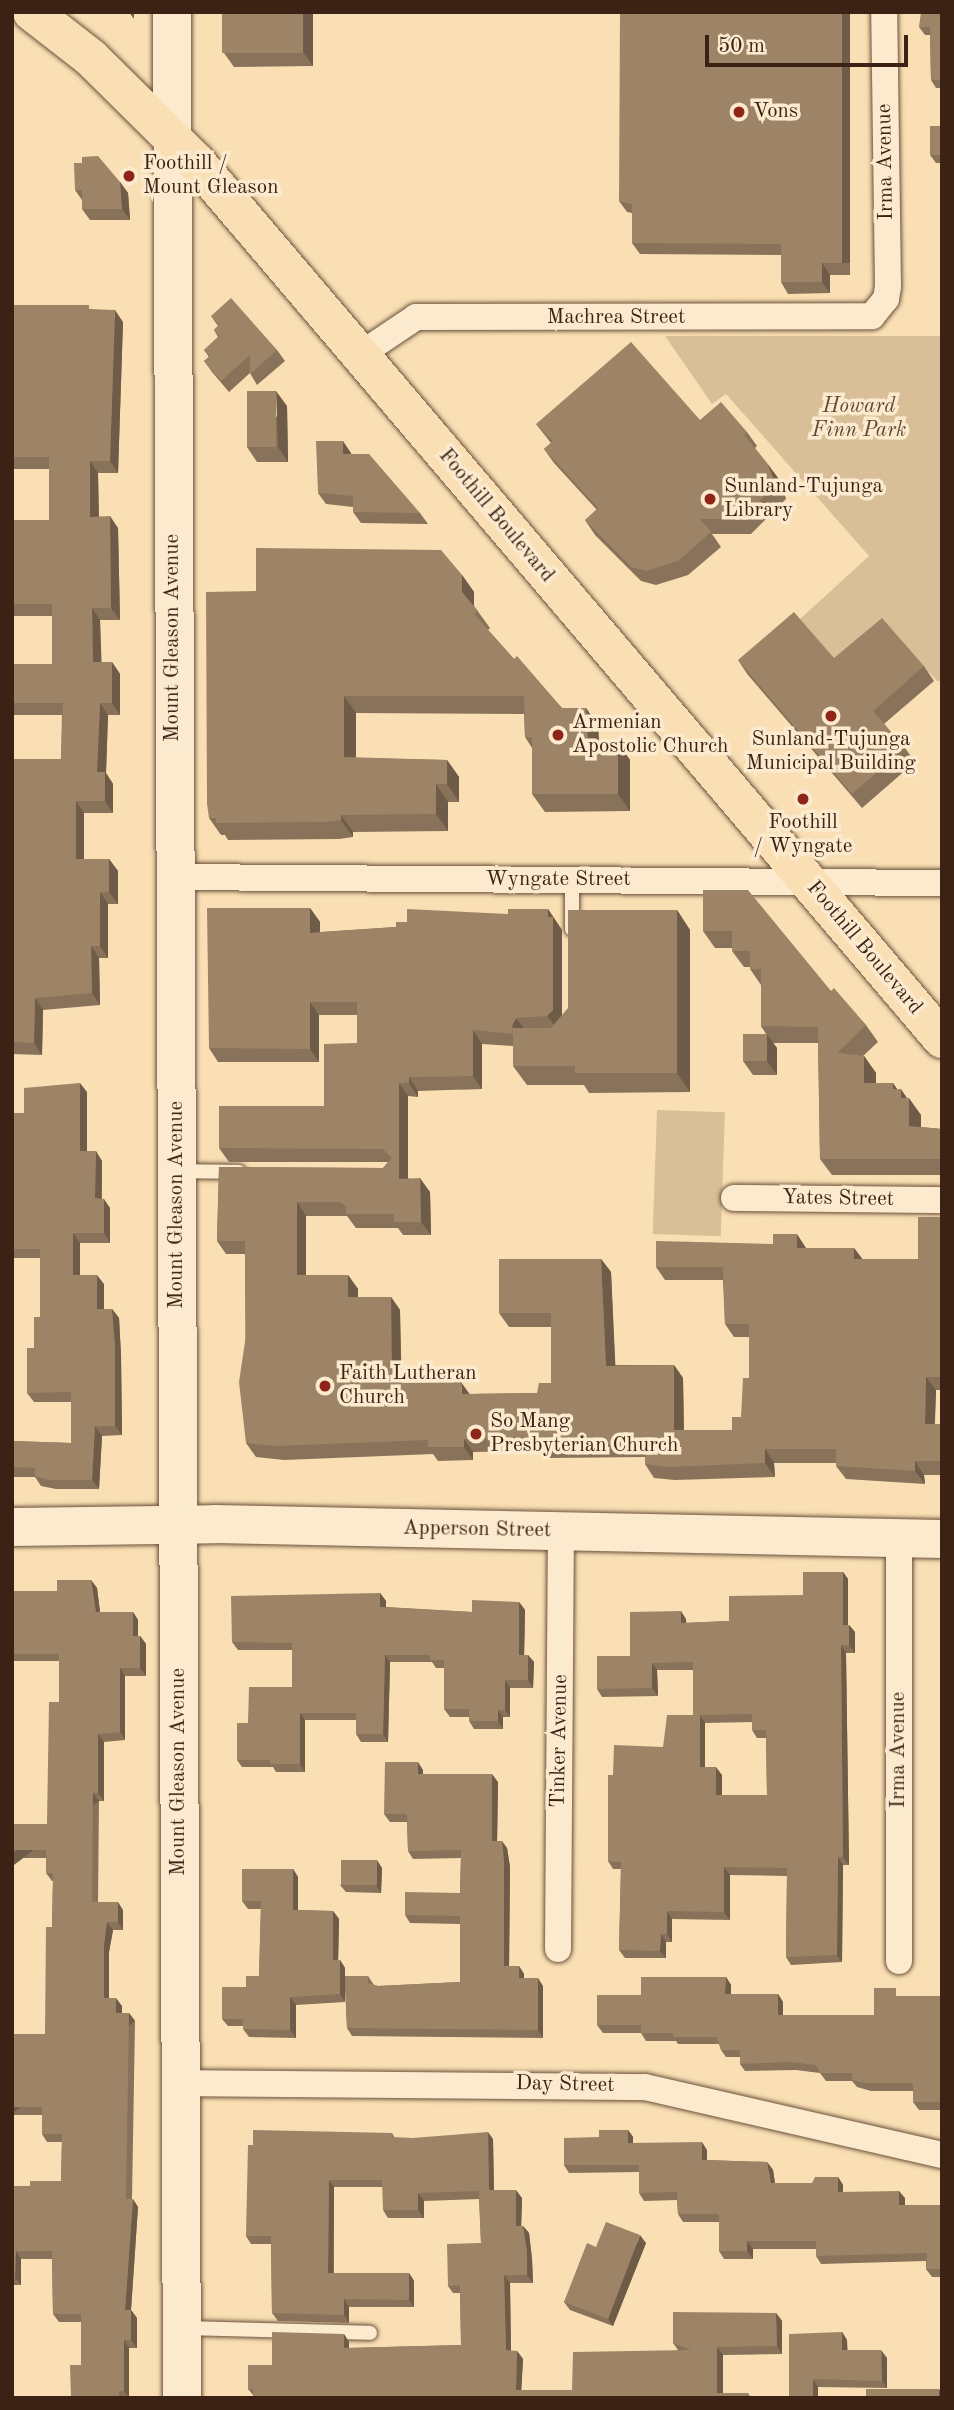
<!DOCTYPE html>
<html>
<head>
<meta charset="utf-8">
<style>
	body { margin:0 }
	#map { position:relative; width:954px; height:2410px; overflow:hidden; background:#f9dfb3; font-family:"Old Standard TT",serif }
	div>[style] { position:absolute }
	.green>* { inset:0; background:#d9bf98; transform-origin:0 0 }
	.roads { filter:drop-shadow(0 0 2px #6a513c) drop-shadow(0 0 2px #6a513c) }
	.lane>* { height:14px; margin:-7px; padding:0 7px; transform-origin:7px; border-radius:7px; background:#fbeace }
	.street>* { height:26px; margin:-13px; padding:0 13px; transform-origin:13px; border-radius:13px; background:#fbeace }
	.secondary>* { height:38px; margin:-19px; padding:0 19px; transform-origin:19px; border-radius:19px; background:#fbeace }
	.primary>* { height:38px; margin:-19px; padding:0 19px; transform-origin:19px; border-radius:19px; background:#f9dfb3 }
	.wall>* { inset:0; background:#887259 }
	.shaded-wall>* { inset:0; background:#6f5c48; transform-origin:0 0 }
	.building>* { inset:0; background:#9e8467; transform-origin:0 0 }
	.dots>* { width:19px; height:19px; translate:-50% -50%; box-sizing:border-box; border:4px solid #fbeace; border-radius:50% }
	span { translate:-50% -50%; white-space:nowrap; text-align:center; line-height:1.15; -webkit-text-stroke:7px #fbeace; paint-order:stroke }
	.poi-label { font-size:21px; color:#3b2215 }
	.left { translate:0 -50%; text-align:left }
	.street-label { font-size:21px; color:#3b2215 }
	.park-label { font-size:21px; color:#624936; font-style:italic }
	.frame { position:absolute; inset:0; border:14px solid #3b2215; pointer-events:none }
	.scale { position:absolute; left:705px; top:35px; width:203px; height:32px; box-sizing:border-box; border:4px solid #3b2215; border-top:0; padding-left:9px; font-size:21px; line-height:24px; white-space:nowrap; color:#3b2215; -webkit-text-stroke:5px #fbeace; paint-order:stroke }
</style>
</head>
<body>
<div id="map">
	<div class="green">
		<div style="clip-path:polygon(665px 336px,942px 336px,942px 681px,937px 681px,891px 630px,844px 670px,799px 620px,869px 556px,726px 394px,712px 404px)"></div>
		<div style="left:657px;top:1110px;width:68px;height:124px;rotate:2deg"></div>
	</div>
	<div class="roads">
		<div class="lane">
			<div style="left:572px;top:880px;width:49px;rotate:90deg"></div>
			<div style="left:178px;top:1171px;width:61px;rotate:0.9deg"></div>
			<div style="left:182px;top:2328px;width:188px;rotate:1.5deg"></div>
		</div>
		<div class="street">
			<div style="left:361px;top:354px;width:66px;rotate:-33.9deg"></div>
			<div style="left:416px;top:317px;width:456px;rotate:-0.1deg"></div>
			<div style="left:872px;top:316px;width:22px;rotate:-51deg"></div>
			<div style="left:886px;top:299px;width:13px;rotate:-81deg"></div>
			<div style="left:888px;top:286px;width:274px;rotate:-90.8deg"></div>
			<div style="left:175px;top:877px;width:767px;rotate:0.45deg"></div>
			<div style="left:734px;top:1198px;width:208px;rotate:0.6deg"></div>
			<div style="left:899px;top:1538px;width:423px;rotate:90deg"></div>
			<div style="left:558px;top:1949px;width:416px;rotate:-89.6deg"></div>
			<div style="left:181px;top:2083px;width:464px;rotate:0.5deg"></div>
			<div style="left:645px;top:2087px;width:305px;rotate:12.9deg"></div>
		</div>
		<div class="secondary">
			<div style="left:172px;top:12px;width:2386px;rotate:89.76deg"></div>
			<div style="left:12px;top:1527px;width:203px;rotate:-0.8deg"></div>
			<div style="left:215px;top:1524px;width:727px;rotate:1.18deg"></div>
		</div>
		<div class="primary">
			<div style="left:32px;top:12px;width:75px;rotate:37.9deg"></div>
			<div style="left:91px;top:58px;width:149px;rotate:44.7deg"></div>
			<div style="left:197px;top:163px;width:1150px;rotate:49.62deg"></div>
		</div>
	</div>
	<div class="wall">
		<div style="clip-path:polygon(222px 12px,313px 12px,313px 66px,234px 67px,224px 53px)"></div>
		<div style="clip-path:polygon(850px 12px,850px 275px,830px 275px,830px 293px,788px 294px,781px 282px,781px 255px,640px 254px,632px 243px,632px 213px,627px 212px,619px 201px)"></div>
		<div style="clip-path:polygon(942px 12px,942px 88px,936px 88px,931px 80px,930px 35px,925px 35px,919px 27px)"></div>
		<div style="clip-path:polygon(942px 126px,942px 163px,936px 163px,930px 155px)"></div>
		<div style="clip-path:polygon(120px 182px,128px 193px,130px 220px,90px 220px,82px 209px,82px 200px,75px 190px)"></div>
		<div style="clip-path:polygon(12px 305px,92px 309px,123px 322px,118px 473px,98px 473px,99px 517px,118px 528px,120px 620px,100px 620px,101px 662px,112px 662px,120px 674px,120px 715px,108px 715px,106px 773px,113px 784px,113px 813px,84px 813px,84px 859px,109px 859px,118px 871px,118px 904px,108px 904px,108px 958px,99px 958px,100px 1005px,43px 1010px,42px 1055px,12px 1054px,12px 759px,61px 759px,62px 715px,12px 715px,12px 664px,52px 664px,52px 616px,12px 616px,12px 520px,49px 520px,49px 469px,12px 469px)"></div>
		<div style="clip-path:polygon(211px 316px,277px 350px,285px 361px,257px 385px,250px 373px,229px 392px,212px 372px,204px 361px,209px 357px,204px 350px,218px 337px,214px 330px,218px 326px)"></div>
		<div style="clip-path:polygon(287px 406px,288px 462px,257px 462px,247px 447px)"></div>
		<div style="clip-path:polygon(700px 420px,747px 432px,757px 446px,755px 448px,778px 478px,786px 499px,751px 534px,712px 534px,721px 547px,688px 575px,656px 585px,641px 581px,595px 535px,585px 520px,597px 510px,554px 463px,544px 449px,551px 443px,536px 424px)"></div>
		<div style="clip-path:polygon(351px 453px,351px 454px,420px 513px,428px 524px,361px 523px,353px 512px,353px 507px,326px 504px,318px 493px)"></div>
		<div style="clip-path:polygon(462px 575px,474px 592px,474px 606px,490px 628px,488px 630px,514px 659px,562px 708px,586px 708px,598px 726px,599px 743px,618px 743px,630px 760px,630px 811px,545px 812px,532px 794px,532px 748px,525px 737px,524px 714px,356px 713px,356px 758px,447px 760px,459px 777px,459px 802px,448px 802px,448px 831px,353px 832px,353px 837px,339px 839px,228px 840px,225px 835px,221px 835px,209px 818px,256px 591px)"></div>
		<div style="clip-path:polygon(834px 658px,924px 666px,934px 681px,884px 724px,905px 748px,915px 762px,862px 808px,748px 675px,738px 660px)"></div>
		<div style="clip-path:polygon(703px 890px,831px 991px,866px 1025px,878px 1042px,863px 1056px,864px 1056px,876px 1073px,876px 1083px,893px 1083px,897px 1089px,907px 1098px,921px 1115px,921px 1127px,942px 1129px,942px 1175px,832px 1175px,820px 1159px,818px 1043px,773px 1043px,777px 1048px,777px 1075px,753px 1075px,743px 1061px,766px 1034px,761px 1026px,761px 985px,750px 969px,750px 967px,744px 967px,732px 951px,732px 948px,715px 948px,703px 931px)"></div>
		<div style="clip-path:polygon(310px 908px,320px 922px,320px 932px,396px 927px,407px 922px,508px 914px,548px 909px,562px 930px,562px 1015px,677px 910px,690px 930px,690px 1092px,589px 1093px,584px 1085px,527px 1085px,513px 1066px,513px 1046px,482px 1044px,482px 1089px,418px 1091px,418px 1097px,408px 1096px,408px 1178px,430px 1192px,431px 1235px,403px 1235px,398px 1228px,356px 1228px,347px 1216px,306px 1216px,306px 1275px,348px 1275px,358px 1289px,358px 1297px,391px 1297px,400px 1310px,401px 1383px,470px 1394px,537px 1393px,551px 1383px,551px 1327px,509px 1327px,499px 1313px,601px 1259px,611px 1272px,615px 1365px,674px 1365px,683px 1378px,684px 1430px,732px 1430px,741px 1417px,749px 1378px,749px 1337px,734px 1337px,725px 1324px,723px 1280px,665px 1280px,656px 1267px,806px 1248px,854px 1248px,862px 1259px,918px 1259px,942px 1217px,942px 1390px,936px 1390px,935px 1424px,942px 1424px,942px 1475px,924px 1475px,925px 1484px,846px 1479px,836px 1466px,836px 1463px,774px 1463px,775px 1477px,675px 1480px,654px 1478px,645px 1464px,645px 1457px,549px 1458px,545px 1451px,473px 1452px,473px 1460px,438px 1461px,433px 1454px,284px 1460px,256px 1457px,246px 1443px,245px 1254px,226px 1254px,217px 1241px,219px 1167px,383px 1168px,388px 1162px,229px 1162px,219px 1148px,324px 1106px,357px 1043px,357px 1015px,319px 1015px,319px 1062px,218px 1062px,209px 1048px)"></div>
		<div style="clip-path:polygon(87px 1092px,87px 1151px,102px 1161px,102px 1199px,110px 1208px,110px 1243px,80px 1243px,80px 1275px,104px 1284px,104px 1309px,112px 1309px,119px 1318px,121px 1355px,122px 1435px,102px 1436px,99px 1489px,56px 1489px,41px 1486px,35px 1477px,12px 1477px,12px 1441px,71px 1443px,71px 1402px,34px 1402px,27px 1393px,34px 1348px,40px 1317px,40px 1258px,12px 1258px,12px 1113px,24px 1113px)"></div>
		<div style="clip-path:polygon(evenodd,843px 1572px,848px 1579px,848px 1625px,849px 1625px,855px 1632px,855px 1653px,846px 1653px,849px 1865px,843px 1865px,842px 1962px,791px 1965px,786px 1957px,787px 1876px,730px 1875px,730px 1920px,672px 1919px,672px 1942px,666px 1942px,666px 1958px,625px 1958px,619px 1950px,621px 1869px,613px 1869px,608px 1861px,613px 1775px,663px 1747px,693px 1715px,693px 1670px,657px 1670px,658px 1696px,602px 1697px,597px 1689px,630px 1656px,686px 1619px,686px 1623px,729px 1621px,803px 1595px,843px 1572px,752px 1722px,752px 1730px,757px 1738px,766px 1738px,767px 1795px,722px 1795px,722px 1775px,705px 1767px,705px 1723px,752px 1722px)"></div>
		<div style="clip-path:polygon(91px 1580px,97px 1588px,100px 1612px,133px 1612px,138px 1620px,138px 1636px,140px 1636px,146px 1644px,146px 1676px,125px 1676px,125px 1740px,104px 1742px,104px 1801px,99px 1801px,98px 1902px,123px 1910px,123px 1930px,113px 1930px,109px 1952px,109px 1998px,122px 2006px,122px 2013px,129px 2013px,135px 2021px,132px 2199px,138px 2207px,131px 2310px,137px 2318px,137px 2348px,129px 2348px,129px 2398px,71px 2398px,81px 2365px,81px 2322px,59px 2322px,53px 2314px,52px 2259px,21px 2259px,21px 2285px,12px 2285px,12px 2186px,30px 2186px,61px 2181px,62px 2142px,47px 2142px,42px 2134px,42px 2115px,12px 2115px,12px 2034px,45px 2034px,52px 1927px,53px 1881px,52px 1881px,46px 1873px,46px 1858px,16px 1858px,12px 1853px,12px 1824px,47px 1824px,59px 1702px,59px 1661px,13px 1661px,14px 1728px,12px 1741px,12px 1591px,57px 1591px)"></div>
		<div style="clip-path:polygon(380px 1593px,386px 1601px,386px 1607px,472px 1612px,519px 1602px,525px 1610px,524px 1655px,528px 1655px,534px 1662px,533px 1688px,510px 1688px,510px 1717px,503px 1717px,503px 1729px,474px 1729px,469px 1721px,469px 1717px,450px 1717px,444px 1709px,444px 1668px,436px 1668px,432px 1662px,390px 1662px,388px 1742px,361px 1742px,356px 1734px,356px 1720px,305px 1720px,305px 1772px,276px 1772px,273px 1767px,242px 1767px,237px 1760px,248px 1723px,292px 1687px,292px 1650px,238px 1650px,232px 1642px)"></div>
		<div style="clip-path:polygon(423px 1770px,423px 1774px,498px 1782px,497px 1841px,507px 1848px,510px 1867px,509px 1966px,519px 1966px,524px 1974px,524px 1978px,543px 1986px,543px 2038px,352px 2036px,347px 2028px,345px 1988px,345px 2002px,296px 2005px,296px 2038px,249px 2037px,243px 2029px,243px 2026px,228px 2026px,222px 2019px,246px 1987px,259px 1976px,261px 1909px,248px 1909px,242px 1901px,293px 1869px,298px 1877px,298px 1910px,333px 1911px,339px 1919px,338px 1960px,340px 1960px,345px 1968px,345px 1976px,368px 1976px,374px 1985px,378px 1986px,460px 1982px,460px 1924px,410px 1923px,405px 1915px,460px 1893px,461px 1858px,413px 1859px,408px 1851px,407px 1822px,390px 1822px,384px 1814px)"></div>
		<div style="clip-path:polygon(382px 1868px,381px 1893px,346px 1892px,340px 1885px)"></div>
		<div style="clip-path:polygon(726px 1977px,731px 1985px,731px 1994px,778px 1994px,783px 2002px,783px 2015px,874px 2015px,901px 1996px,942px 1998px,942px 2110px,919px 2110px,913px 2102px,913px 2091px,871px 2091px,857px 2087px,852px 2081px,826px 2081px,820px 2073px,796px 2070px,745px 2071px,740px 2064px,740px 2057px,726px 2057px,721px 2050px,719px 2044px,678px 2044px,676px 2041px,646px 2041px,641px 2033px,603px 2033px,597px 2025px,641px 1995px)"></div>
		<div style="clip-path:polygon(628px 2130px,633px 2137px,633px 2143px,707px 2150px,707px 2160px,767px 2162px,773px 2170px,775px 2183px,812px 2183px,838px 2177px,843px 2185px,843px 2192px,905px 2198px,905px 2205px,942px 2205px,942px 2277px,932px 2277px,926px 2269px,926px 2261px,821px 2264px,816px 2256px,816px 2249px,753px 2249px,753px 2259px,724px 2259px,719px 2251px,719px 2222px,683px 2222px,678px 2214px,677px 2200px,644px 2201px,639px 2193px,639px 2172px,569px 2173px,564px 2165px,599px 2137px)"></div>
		<div style="clip-path:polygon(392px 2133px,395px 2138px,493px 2139px,494px 2190px,522px 2198px,521px 2226px,523px 2226px,529px 2233px,532px 2259px,533px 2283px,510px 2283px,511px 2351px,517px 2351px,523px 2359px,521px 2390px,572px 2390px,678px 2350px,673px 2343px,776px 2313px,782px 2321px,782px 2354px,723px 2355px,723px 2393px,748px 2393px,751px 2398px,253px 2398px,253px 2395px,248px 2389px,272px 2365px,344px 2334px,349px 2342px,349px 2348px,461px 2345px,460px 2293px,453px 2293px,448px 2286px,481px 2243px,479px 2199px,424px 2201px,424px 2218px,388px 2218px,383px 2210px,383px 2187px,334px 2187px,334px 2273px,409px 2273px,414px 2281px,414px 2307px,349px 2307px,349px 2323px,278px 2321px,272px 2313px,271px 2244px,251px 2244px,246px 2236px)"></div>
		<div style="clip-path:polygon(646px 2243px,613px 2326px,570px 2310px,564px 2302px,596px 2247px)"></div>
		<div style="clip-path:polygon(842px 2332px,847px 2340px,847px 2350px,887px 2358px,887px 2388px,818px 2387px,818px 2398px,789px 2398px)"></div>
	</div>
	<div class="shaded-wall">
		<div style="clip-path:polygon(129px 12px,134px 12px,134px 19px)"></div>
		<div style="clip-path:polygon(303px 12px,313px 12px,313px 66px,303px 52px)"></div>
		<div style="left:842px;top:12px;width:8px;height:251px"></div>
		<div style="clip-path:polygon(120px 182px,128px 193px,130px 220px,122px 209px)"></div>
		<div style="clip-path:polygon(822px 263px,830px 275px,830px 293px,822px 282px)"></div>
		<div style="clip-path:polygon(115px 310px,123px 322px,118px 473px,110px 461px)"></div>
		<div style="clip-path:polygon(276px 391px,287px 406px,288px 462px,278px 447px)"></div>
		<div style="clip-path:polygon(343px 441px,351px 453px,351px 465px,343px 454px)"></div>
		<div style="clip-path:polygon(90px 461px,98px 473px,99px 529px,90px 517px)"></div>
		<div style="clip-path:polygon(767px 463px,778px 478px,786px 499px,776px 485px)"></div>
		<div style="clip-path:polygon(110px 516px,118px 528px,120px 620px,111px 608px)"></div>
		<div style="clip-path:polygon(462px 575px,474px 592px,474px 610px,462px 592px)"></div>
		<div style="clip-path:polygon(92px 608px,100px 620px,102px 674px,93px 662px)"></div>
		<div style="clip-path:polygon(112px 662px,120px 674px,120px 715px,112px 703px)"></div>
		<div style="clip-path:polygon(344px 696px,356px 713px,356px 775px,344px 757px)"></div>
		<div style="clip-path:polygon(100px 703px,108px 715px,106px 773px,113px 784px,113px 813px,105px 801px,97px 772px)"></div>
		<div style="clip-path:polygon(586px 708px,598px 726px,600px 760px,588px 743px)"></div>
		<div style="clip-path:polygon(618px 743px,630px 760px,630px 811px,618px 794px)"></div>
		<div style="clip-path:polygon(447px 760px,459px 777px,459px 802px,447px 784px)"></div>
		<div style="clip-path:polygon(436px 784px,448px 802px,448px 831px,436px 814px)"></div>
		<div style="clip-path:polygon(76px 801px,84px 813px,84px 871px,76px 859px)"></div>
		<div style="clip-path:polygon(341px 815px,353px 832px,353px 837px,341px 820px)"></div>
		<div style="clip-path:polygon(109px 859px,118px 871px,118px 904px,109px 892px)"></div>
		<div style="clip-path:polygon(100px 892px,108px 904px,108px 958px,100px 946px)"></div>
		<div style="clip-path:polygon(310px 908px,320px 922px,320px 946px,310px 933px)"></div>
		<div style="clip-path:polygon(548px 909px,562px 930px,562px 1023px,557px 1029px,547px 1016px)"></div>
		<div style="clip-path:polygon(677px 910px,690px 930px,690px 1092px,677px 1073px)"></div>
		<div style="clip-path:polygon(91px 946px,99px 958px,100px 1005px,92px 993px)"></div>
		<div style="clip-path:polygon(35px 998px,43px 1010px,42px 1055px,34px 1043px)"></div>
		<div style="clip-path:polygon(310px 1002px,319px 1015px,319px 1062px,310px 1049px)"></div>
		<div style="clip-path:polygon(516px 1018px,526px 1031px,521px 1040px,512px 1026px)"></div>
		<div style="clip-path:polygon(473px 1030px,482px 1044px,482px 1089px,473px 1076px)"></div>
		<div style="clip-path:polygon(767px 1034px,777px 1048px,777px 1075px,767px 1061px)"></div>
		<div style="clip-path:polygon(864px 1056px,876px 1073px,876px 1100px,864px 1083px)"></div>
		<div style="clip-path:polygon(409px 1077px,418px 1091px,418px 1097px,409px 1083px)"></div>
		<div style="clip-path:polygon(80px 1083px,87px 1092px,87px 1160px,80px 1151px)"></div>
		<div style="clip-path:polygon(399px 1083px,408px 1096px,408px 1192px,399px 1179px)"></div>
		<div style="clip-path:polygon(893px 1083px,901px 1095px,901px 1089px,909px 1101px,909px 1098px,921px 1115px,921px 1143px,909px 1126px,893px 1089px)"></div>
		<div style="clip-path:polygon(96px 1151px,102px 1161px,101px 1207px,95px 1198px)"></div>
		<div style="clip-path:polygon(420px 1178px,430px 1192px,431px 1235px,421px 1222px)"></div>
		<div style="clip-path:polygon(104px 1199px,110px 1208px,110px 1243px,104px 1233px)"></div>
		<div style="clip-path:polygon(297px 1202px,306px 1216px,306px 1289px,297px 1275px)"></div>
		<div style="clip-path:polygon(73px 1233px,80px 1243px,80px 1284px,73px 1275px)"></div>
		<div style="clip-path:polygon(797px 1234px,806px 1248px,797px 1248px)"></div>
		<div style="clip-path:polygon(854px 1248px,864px 1261px,854px 1259px)"></div>
		<div style="clip-path:polygon(601px 1259px,611px 1272px,616px 1379px,606px 1366px)"></div>
		<div style="clip-path:polygon(97px 1275px,104px 1284px,104px 1318px,97px 1309px)"></div>
		<div style="clip-path:polygon(348px 1275px,358px 1289px,358px 1311px,348px 1297px)"></div>
		<div style="clip-path:polygon(391px 1297px,400px 1310px,402px 1397px,392px 1383px)"></div>
		<div style="clip-path:polygon(112px 1309px,119px 1318px,121px 1355px,122px 1435px,115px 1426px)"></div>
		<div style="clip-path:polygon(674px 1365px,683px 1378px,684px 1443px,674px 1430px)"></div>
		<div style="clip-path:polygon(926px 1377px,936px 1390px,934px 1437px,925px 1424px)"></div>
		<div style="clip-path:polygon(461px 1382px,471px 1396px,462px 1394px)"></div>
		<div style="clip-path:polygon(95px 1426px,102px 1436px,99px 1489px,92px 1480px)"></div>
		<div style="clip-path:polygon(464px 1439px,473px 1452px,473px 1460px,464px 1447px)"></div>
		<div style="clip-path:polygon(765px 1449px,774px 1463px,775px 1477px,765px 1463px)"></div>
		<div style="clip-path:polygon(915px 1461px,924px 1475px,925px 1484px,915px 1471px)"></div>
		<div style="clip-path:polygon(843px 1572px,848px 1579px,848px 1632px,843px 1625px)"></div>
		<div style="clip-path:polygon(91px 1580px,97px 1588px,101px 1620px,96px 1612px)"></div>
		<div style="clip-path:polygon(380px 1593px,386px 1601px,386px 1615px,380px 1607px)"></div>
		<div style="clip-path:polygon(519px 1602px,525px 1610px,524px 1662px,519px 1655px)"></div>
		<div style="clip-path:polygon(681px 1611px,686px 1619px,687px 1631px,681px 1623px)"></div>
		<div style="clip-path:polygon(133px 1612px,138px 1620px,138px 1644px,133px 1636px)"></div>
		<div style="clip-path:polygon(849px 1625px,855px 1632px,855px 1653px,849px 1645px)"></div>
		<div style="clip-path:polygon(140px 1636px,146px 1644px,146px 1676px,140px 1668px)"></div>
		<div style="clip-path:polygon(841px 1645px,846px 1653px,849px 1865px,843px 1857px)"></div>
		<div style="clip-path:polygon(385px 1655px,390px 1662px,388px 1742px,383px 1734px)"></div>
		<div style="clip-path:polygon(528px 1655px,534px 1662px,533px 1688px,528px 1680px)"></div>
		<div style="clip-path:polygon(12px 1661px,14px 1728px,12px 1741px)"></div>
		<div style="clip-path:polygon(652px 1663px,657px 1670px,658px 1696px,652px 1688px)"></div>
		<div style="clip-path:polygon(120px 1668px,125px 1676px,125px 1740px,120px 1732px)"></div>
		<div style="clip-path:polygon(505px 1680px,510px 1688px,510px 1717px,505px 1710px)"></div>
		<div style="clip-path:polygon(498px 1710px,503px 1717px,503px 1729px,498px 1721px)"></div>
		<div style="clip-path:polygon(300px 1713px,305px 1720px,305px 1772px,300px 1764px)"></div>
		<div style="clip-path:polygon(700px 1715px,705px 1723px,705px 1775px,700px 1767px)"></div>
		<div style="clip-path:polygon(98px 1734px,104px 1742px,104px 1801px,98px 1793px)"></div>
		<div style="clip-path:polygon(418px 1762px,423px 1770px,423px 1782px,418px 1774px)"></div>
		<div style="clip-path:polygon(716px 1767px,722px 1775px,722px 1802px,716px 1795px)"></div>
		<div style="clip-path:polygon(492px 1774px,498px 1782px,497px 1848px,492px 1841px)"></div>
		<div style="left:93px;top:1793px;width:10px;height:109px;rotate:53deg"></div>
		<div style="clip-path:polygon(502px 1841px,507px 1848px,510px 1867px,509px 1973px,504px 1966px)"></div>
		<div style="clip-path:polygon(838px 1857px,843px 1865px,842px 1962px,837px 1955px)"></div>
		<div style="clip-path:polygon(377px 1860px,382px 1868px,381px 1893px,376px 1885px)"></div>
		<div style="clip-path:polygon(724px 1867px,730px 1875px,730px 1920px,724px 1912px)"></div>
		<div style="clip-path:polygon(293px 1869px,298px 1877px,298px 1918px,293px 1910px)"></div>
		<div style="clip-path:polygon(118px 1902px,123px 1910px,123px 1930px,118px 1922px)"></div>
		<div style="clip-path:polygon(333px 1911px,339px 1919px,338px 1968px,333px 1960px)"></div>
		<div style="clip-path:polygon(667px 1911px,672px 1919px,672px 1942px,667px 1934px)"></div>
		<div style="clip-path:polygon(107px 1922px,113px 1930px,109px 1952px,109px 2006px,104px 1998px,104px 1945px)"></div>
		<div style="clip-path:polygon(661px 1934px,666px 1942px,666px 1958px,660px 1951px)"></div>
		<div style="clip-path:polygon(340px 1960px,345px 1968px,345px 2002px,340px 1994px)"></div>
		<div style="clip-path:polygon(519px 1966px,524px 1974px,524px 1986px,519px 1978px)"></div>
		<div style="clip-path:polygon(726px 1977px,731px 1985px,731px 2002px,725px 1994px)"></div>
		<div style="clip-path:polygon(538px 1978px,543px 1986px,543px 2038px,538px 2030px)"></div>
		<div style="clip-path:polygon(778px 1994px,783px 2002px,783px 2023px,778px 2015px)"></div>
		<div style="left:940px;top:1996px;width:3px;height:40px;rotate:45deg"></div>
		<div style="clip-path:polygon(290px 1997px,296px 2005px,296px 2038px,290px 2030px)"></div>
		<div style="clip-path:polygon(116px 1998px,122px 2006px,122px 2021px,116px 2013px)"></div>
		<div style="left:129px;top:2013px;width:10px;height:186px;rotate:53deg"></div>
		<div style="clip-path:polygon(628px 2130px,633px 2137px,633px 2151px,628px 2143px)"></div>
		<div style="clip-path:polygon(488px 2132px,493px 2139px,494px 2197px,489px 2190px)"></div>
		<div style="clip-path:polygon(702px 2142px,707px 2150px,707px 2168px,702px 2160px)"></div>
		<div style="clip-path:polygon(767px 2162px,773px 2170px,776px 2191px,771px 2183px)"></div>
		<div style="clip-path:polygon(838px 2177px,843px 2185px,843px 2200px,838px 2192px)"></div>
		<div style="clip-path:polygon(329px 2180px,334px 2187px,333px 2281px,328px 2273px)"></div>
		<div style="clip-path:polygon(516px 2190px,522px 2198px,521px 2234px,516px 2226px)"></div>
		<div style="clip-path:polygon(899px 2191px,905px 2198px,905px 2213px,899px 2205px)"></div>
		<div style="clip-path:polygon(418px 2193px,424px 2201px,424px 2218px,418px 2210px)"></div>
		<div style="clip-path:polygon(133px 2199px,138px 2207px,131px 2310px,137px 2318px,137px 2348px,131px 2340px,125px 2310px)"></div>
		<div style="clip-path:polygon(523px 2226px,529px 2233px,532px 2259px,533px 2283px,527px 2275px)"></div>
		<div style="clip-path:polygon(640px 2235px,646px 2243px,613px 2326px,608px 2319px)"></div>
		<div style="clip-path:polygon(747px 2241px,753px 2249px,753px 2259px,747px 2251px)"></div>
		<div style="clip-path:polygon(16px 2251px,21px 2259px,21px 2285px,15px 2277px)"></div>
		<div style="clip-path:polygon(409px 2273px,414px 2281px,414px 2307px,409px 2300px)"></div>
		<div style="clip-path:polygon(504px 2275px,510px 2283px,511px 2358px,506px 2350px)"></div>
		<div style="clip-path:polygon(344px 2299px,349px 2307px,349px 2323px,344px 2315px)"></div>
		<div style="clip-path:polygon(776px 2313px,782px 2321px,782px 2354px,777px 2346px)"></div>
		<div style="clip-path:polygon(842px 2332px,847px 2340px,848px 2358px,842px 2350px)"></div>
		<div style="clip-path:polygon(344px 2334px,349px 2342px,349px 2355px,344px 2348px)"></div>
		<div style="clip-path:polygon(124px 2340px,129px 2348px,129px 2398px,124px 2391px)"></div>
		<div style="clip-path:polygon(717px 2347px,723px 2355px,723px 2398px,717px 2393px)"></div>
		<div style="clip-path:polygon(881px 2350px,887px 2358px,887px 2388px,882px 2381px)"></div>
		<div style="clip-path:polygon(517px 2351px,523px 2359px,521px 2398px,516px 2390px)"></div>
		<div style="clip-path:polygon(813px 2379px,818px 2387px,818px 2398px,813px 2398px)"></div>
		<div style="clip-path:polygon(939px 2389px,942px 2393px,942px 2398px,939px 2398px)"></div>
	</div>
	<div class="building">
		<div style="left:222px;top:12px;width:81px;height:41px"></div>
		<div style="clip-path:polygon(620px 12px,842px 12px,842px 263px,822px 263px,822px 282px,781px 282px,781px 244px,632px 243px,632px 204px,619px 201px)"></div>
		<div style="clip-path:polygon(921px 12px,942px 12px,942px 80px,931px 80px,930px 27px,919px 27px)"></div>
		<div style="left:930px;top:126px;width:12px;height:29px"></div>
		<div style="clip-path:polygon(98px 156px,120px 182px,122px 209px,82px 209px,82px 190px,75px 190px,74px 163px,82px 163px,82px 157px)"></div>
		<div style="clip-path:polygon(231px 298px,277px 350px,250px 374px,250px 355px,221px 381px,204px 361px,210px 356px,204px 350px,219px 336px,214px 330px,219px 325px,211px 316px)"></div>
		<div style="clip-path:polygon(12px 305px,89px 305px,89px 309px,115px 310px,110px 461px,90px 461px,90px 517px,110px 516px,111px 608px,92px 608px,93px 662px,112px 662px,112px 703px,100px 703px,97px 772px,105px 772px,105px 801px,76px 801px,76px 859px,109px 859px,109px 892px,100px 892px,100px 946px,91px 946px,92px 993px,35px 998px,34px 1043px,12px 1042px,12px 759px,61px 759px,63px 703px,12px 703px,12px 664px,52px 664px,52px 604px,12px 604px,12px 520px,49px 520px,49px 457px,12px 457px)"></div>
		<div style="clip-path:polygon(631px 342px,700px 420px,721px 402px,747px 432px,744px 435px,767px 463px,776px 485px,741px 519px,700px 519px,711px 532px,678px 561px,646px 571px,631px 567px,585px 520px,598px 508px,544px 449px,553px 441px,536px 424px)"></div>
		<div style="left:247px;top:391px;width:29px;height:56px"></div>
		<div style="clip-path:polygon(316px 441px,343px 441px,343px 454px,369px 454px,420px 513px,353px 512px,353px 496px,318px 493px)"></div>
		<div style="clip-path:polygon(256px 548px,441px 550px,462px 575px,462px 592px,478px 611px,474px 614px,514px 659px,517px 656px,562px 708px,586px 708px,588px 743px,618px 743px,618px 794px,532px 794px,532px 737px,525px 737px,524px 696px,344px 696px,344px 757px,447px 760px,447px 784px,436px 784px,436px 814px,341px 815px,341px 820px,326px 822px,216px 823px,216px 818px,209px 818px,207px 804px,206px 592px,256px 591px)"></div>
		<div style="clip-path:polygon(794px 612px,834px 658px,882px 618px,924px 666px,873px 711px,905px 748px,852px 794px,738px 660px)"></div>
		<div style="clip-path:polygon(703px 890px,748px 890px,831px 991px,834px 988px,866px 1025px,837px 1053px,864px 1056px,864px 1083px,893px 1083px,893px 1089px,901px 1089px,901px 1098px,909px 1098px,909px 1126px,942px 1129px,942px 1159px,820px 1159px,818px 1027px,761px 1026px,761px 969px,750px 969px,750px 951px,732px 951px,732px 931px,703px 931px)"></div>
		<div style="clip-path:polygon(207px 908px,310px 908px,310px 933px,396px 927px,396px 922px,407px 922px,407px 909px,508px 914px,508px 909px,548px 909px,548px 917px,553px 917px,553px 1010px,547px 1016px,516px 1018px,512px 1026px,513px 1034px,473px 1030px,473px 1076px,409px 1077px,409px 1083px,399px 1083px,399px 1179px,420px 1178px,421px 1222px,394px 1222px,394px 1214px,346px 1214px,346px 1206px,339px 1202px,297px 1202px,297px 1275px,348px 1275px,348px 1297px,391px 1297px,392px 1383px,461px 1382px,462px 1394px,537px 1393px,539px 1383px,551px 1383px,551px 1313px,499px 1313px,499px 1259px,601px 1259px,606px 1366px,674px 1365px,674px 1430px,732px 1430px,732px 1417px,741px 1417px,743px 1378px,749px 1378px,749px 1324px,725px 1324px,723px 1267px,656px 1267px,656px 1241px,773px 1244px,773px 1234px,797px 1234px,797px 1248px,854px 1248px,854px 1259px,918px 1259px,918px 1217px,942px 1217px,942px 1377px,926px 1377px,925px 1424px,942px 1424px,942px 1461px,915px 1461px,915px 1471px,836px 1466px,836px 1449px,765px 1449px,765px 1463px,666px 1467px,645px 1464px,645px 1444px,540px 1444px,540px 1437px,464px 1439px,464px 1447px,428px 1447px,428px 1440px,275px 1446px,246px 1443px,239px 1382px,246px 1335px,245px 1241px,217px 1241px,219px 1167px,383px 1168px,392px 1158px,383px 1149px,219px 1148px,219px 1106px,324px 1106px,324px 1044px,357px 1043px,357px 1002px,310px 1002px,310px 1049px,209px 1048px)"></div>
		<div style="clip-path:polygon(568px 910px,677px 910px,677px 1073px,575px 1073px,575px 1066px,513px 1066px,513px 1028px,551px 1028px,568px 1008px)"></div>
		<div style="left:743px;top:1034px;width:24px;height:27px"></div>
		<div style="clip-path:polygon(80px 1083px,80px 1151px,96px 1151px,95px 1198px,104px 1199px,104px 1233px,73px 1233px,73px 1275px,97px 1275px,97px 1309px,112px 1309px,115px 1345px,115px 1426px,95px 1426px,92px 1480px,49px 1480px,35px 1476px,35px 1468px,12px 1467px,12px 1441px,71px 1443px,71px 1392px,27px 1393px,27px 1348px,34px 1348px,34px 1317px,40px 1317px,40px 1249px,12px 1249px,12px 1113px,24px 1113px,24px 1088px)"></div>
		<div style="clip-path:polygon(evenodd,803px 1572px,843px 1572px,843px 1625px,849px 1625px,849px 1645px,841px 1645px,843px 1857px,838px 1857px,837px 1955px,786px 1957px,787px 1868px,724px 1867px,724px 1912px,667px 1911px,667px 1934px,661px 1934px,660px 1951px,619px 1950px,621px 1862px,608px 1861px,608px 1775px,613px 1775px,614px 1745px,663px 1747px,667px 1715px,693px 1715px,693px 1662px,652px 1663px,652px 1688px,597px 1689px,597px 1656px,630px 1656px,630px 1612px,681px 1611px,681px 1623px,729px 1621px,729px 1596px,803px 1595px,803px 1572px,752px 1714px,752px 1730px,766px 1730px,767px 1795px,716px 1795px,716px 1767px,700px 1767px,700px 1715px,752px 1714px)"></div>
		<div style="clip-path:polygon(57px 1580px,91px 1580px,96px 1612px,133px 1612px,133px 1636px,140px 1636px,140px 1668px,120px 1668px,120px 1732px,98px 1734px,98px 1793px,93px 1793px,92px 1902px,118px 1902px,118px 1922px,107px 1922px,104px 1945px,104px 1998px,116px 1998px,116px 2013px,129px 2013px,126px 2199px,133px 2199px,125px 2310px,131px 2310px,131px 2340px,124px 2340px,124px 2391px,119px 2391px,119px 2398px,71px 2398px,70px 2365px,81px 2365px,81px 2314px,53px 2314px,52px 2251px,16px 2251px,15px 2277px,12px 2277px,12px 2186px,30px 2186px,30px 2181px,61px 2181px,62px 2134px,42px 2134px,42px 2107px,12px 2107px,12px 2034px,45px 2034px,46px 1927px,52px 1927px,53px 1873px,46px 1873px,46px 1850px,12px 1850px,12px 1824px,47px 1824px,49px 1702px,59px 1702px,59px 1654px,12px 1654px,12px 1591px,57px 1591px)"></div>
		<div style="clip-path:polygon(380px 1593px,380px 1607px,472px 1612px,472px 1600px,519px 1602px,519px 1655px,528px 1655px,528px 1680px,505px 1680px,505px 1710px,498px 1710px,498px 1721px,469px 1721px,469px 1709px,444px 1709px,444px 1660px,430px 1660px,430px 1655px,385px 1655px,383px 1734px,356px 1734px,356px 1713px,300px 1713px,300px 1764px,270px 1764px,270px 1760px,237px 1760px,237px 1723px,248px 1723px,249px 1687px,292px 1687px,292px 1643px,232px 1642px,231px 1596px)"></div>
		<div style="clip-path:polygon(385px 1762px,418px 1762px,418px 1774px,492px 1774px,492px 1841px,502px 1841px,504px 1860px,504px 1966px,519px 1966px,519px 1978px,538px 1978px,538px 2030px,347px 2028px,345px 1976px,368px 1976px,368px 1983px,378px 1986px,460px 1982px,460px 1916px,405px 1915px,405px 1892px,460px 1893px,461px 1850px,408px 1851px,407px 1814px,384px 1814px)"></div>
		<div style="left:341px;top:1860px;width:36px;height:25px"></div>
		<div style="clip-path:polygon(242px 1869px,293px 1869px,293px 1910px,333px 1911px,333px 1960px,340px 1960px,340px 1994px,290px 1997px,290px 2030px,243px 2029px,243px 2019px,222px 2019px,222px 1987px,246px 1987px,246px 1976px,259px 1976px,261px 1901px,242px 1901px)"></div>
		<div style="clip-path:polygon(940px 1882px,942px 1882px,942px 1907px)"></div>
		<div style="clip-path:polygon(641px 1977px,726px 1977px,725px 1994px,778px 1994px,778px 2015px,874px 2015px,874px 1988px,896px 1988px,896px 1996px,940px 1996px,940px 2036px,942px 2036px,942px 2102px,913px 2102px,913px 2083px,865px 2083px,852px 2080px,852px 2073px,820px 2073px,816px 2065px,790px 2062px,740px 2064px,740px 2050px,721px 2050px,717px 2037px,673px 2037px,673px 2033px,641px 2033px,641px 2025px,597px 2025px,597px 1995px,641px 1995px)"></div>
		<div style="clip-path:polygon(253px 2130px,392px 2133px,392px 2137px,413px 2138px,488px 2132px,489px 2190px,516px 2190px,516px 2226px,523px 2226px,527px 2251px,527px 2275px,504px 2275px,506px 2350px,517px 2351px,516px 2390px,572px 2390px,573px 2352px,691px 2350px,673px 2343px,673px 2312px,776px 2313px,777px 2346px,717px 2347px,717px 2393px,748px 2393px,748px 2398px,253px 2398px,253px 2389px,248px 2389px,248px 2365px,272px 2365px,272px 2332px,344px 2334px,344px 2348px,461px 2345px,460px 2285px,448px 2286px,447px 2244px,481px 2243px,479px 2191px,418px 2193px,418px 2210px,383px 2210px,382px 2180px,329px 2180px,328px 2273px,409px 2273px,409px 2300px,344px 2299px,344px 2315px,272px 2313px,271px 2236px,246px 2236px,248px 2145px,253px 2145px)"></div>
		<div style="clip-path:polygon(599px 2130px,628px 2130px,628px 2143px,702px 2142px,702px 2160px,767px 2162px,771px 2183px,812px 2183px,815px 2177px,838px 2177px,838px 2192px,899px 2191px,899px 2205px,942px 2205px,942px 2269px,926px 2269px,927px 2253px,816px 2256px,816px 2241px,747px 2241px,747px 2251px,719px 2251px,719px 2214px,678px 2214px,677px 2192px,639px 2193px,639px 2165px,564px 2165px,564px 2138px,599px 2137px)"></div>
		<div style="clip-path:polygon(606px 2222px,640px 2235px,608px 2319px,564px 2302px,587px 2243px,596px 2247px)"></div>
		<div style="clip-path:polygon(842px 2332px,842px 2350px,881px 2350px,882px 2381px,813px 2379px,813px 2398px,789px 2398px,789px 2334px)"></div>
		<div style="left:939px;top:2389px;width:9px;height:73px;rotate:90deg"></div>
	</div>
	<div class="dots">
		<div style="left:739px;top:112px;background:#8f2418"></div>
		<div style="left:129px;top:176px;background:#8f2418"></div>
		<div style="left:710px;top:499px;background:#8f2418"></div>
		<div style="left:831px;top:716px;background:#8f2418"></div>
		<div style="left:558px;top:735px;background:#8f2418"></div>
		<div style="left:803px;top:799px;background:#8f2418"></div>
		<div style="left:325px;top:1386px;background:#8f2418"></div>
		<div style="left:476px;top:1434px;background:#8f2418"></div>
	</div>
	<div class="poi-label">
		<span class="left" style="left:753px;top:112px">Vons</span>
		<span class="left" style="left:143px;top:176px">Foothill /<br>Mount Gleason</span>
		<span class="left" style="left:724px;top:499px">Sunland-Tujunga<br>Library</span>
		<span class="left" style="left:572px;top:735px">Armenian<br>Apostolic Church</span>
		<span style="left:831px;top:752px">Sunland-Tujunga<br>Municipal Building</span>
		<span style="left:803px;top:835px">Foothill<br>/ Wyngate</span>
		<span class="left" style="left:339px;top:1386px">Faith Lutheran<br>Church</span>
		<span class="left" style="left:490px;top:1434px">So Mang<br>Presbyterian Church</span>
	</div>
	<div class="street-label">
		<span style="left:886px;top:162px;rotate:-91deg">Irma Avenue</span>
		<span style="left:616px;top:318px">Machrea Street</span>
		<span style="left:496px;top:516px;rotate:50deg">Foothill Boulevard</span>
		<span style="left:173px;top:638px;rotate:-90deg">Mount Gleason Avenue</span>
		<span style="left:558px;top:880px">Wyngate Street</span>
		<span style="left:864px;top:948px;rotate:50deg">Foothill Boulevard</span>
		<span style="left:838px;top:1199px;rotate:1deg">Yates Street</span>
		<span style="left:177px;top:1205px;rotate:-90deg">Mount Gleason Avenue</span>
		<span style="left:477px;top:1530px;rotate:1deg">Apperson Street</span>
		<span style="left:560px;top:1741px;rotate:-89deg">Tinker Avenue</span>
		<span style="left:899px;top:1750px;rotate:-90deg">Irma Avenue</span>
		<span style="left:179px;top:1772px;rotate:-90deg">Mount Gleason Avenue</span>
		<span style="left:565px;top:2085px;rotate:1deg">Day Street</span>
	</div>
	<div class="park-label">
		<span style="left:859px;top:419px">Howard<br>Finn Park</span>
	</div>
	<div class="frame"></div>
	<div class="scale">50 m</div>
</div>
</body>
</html>
